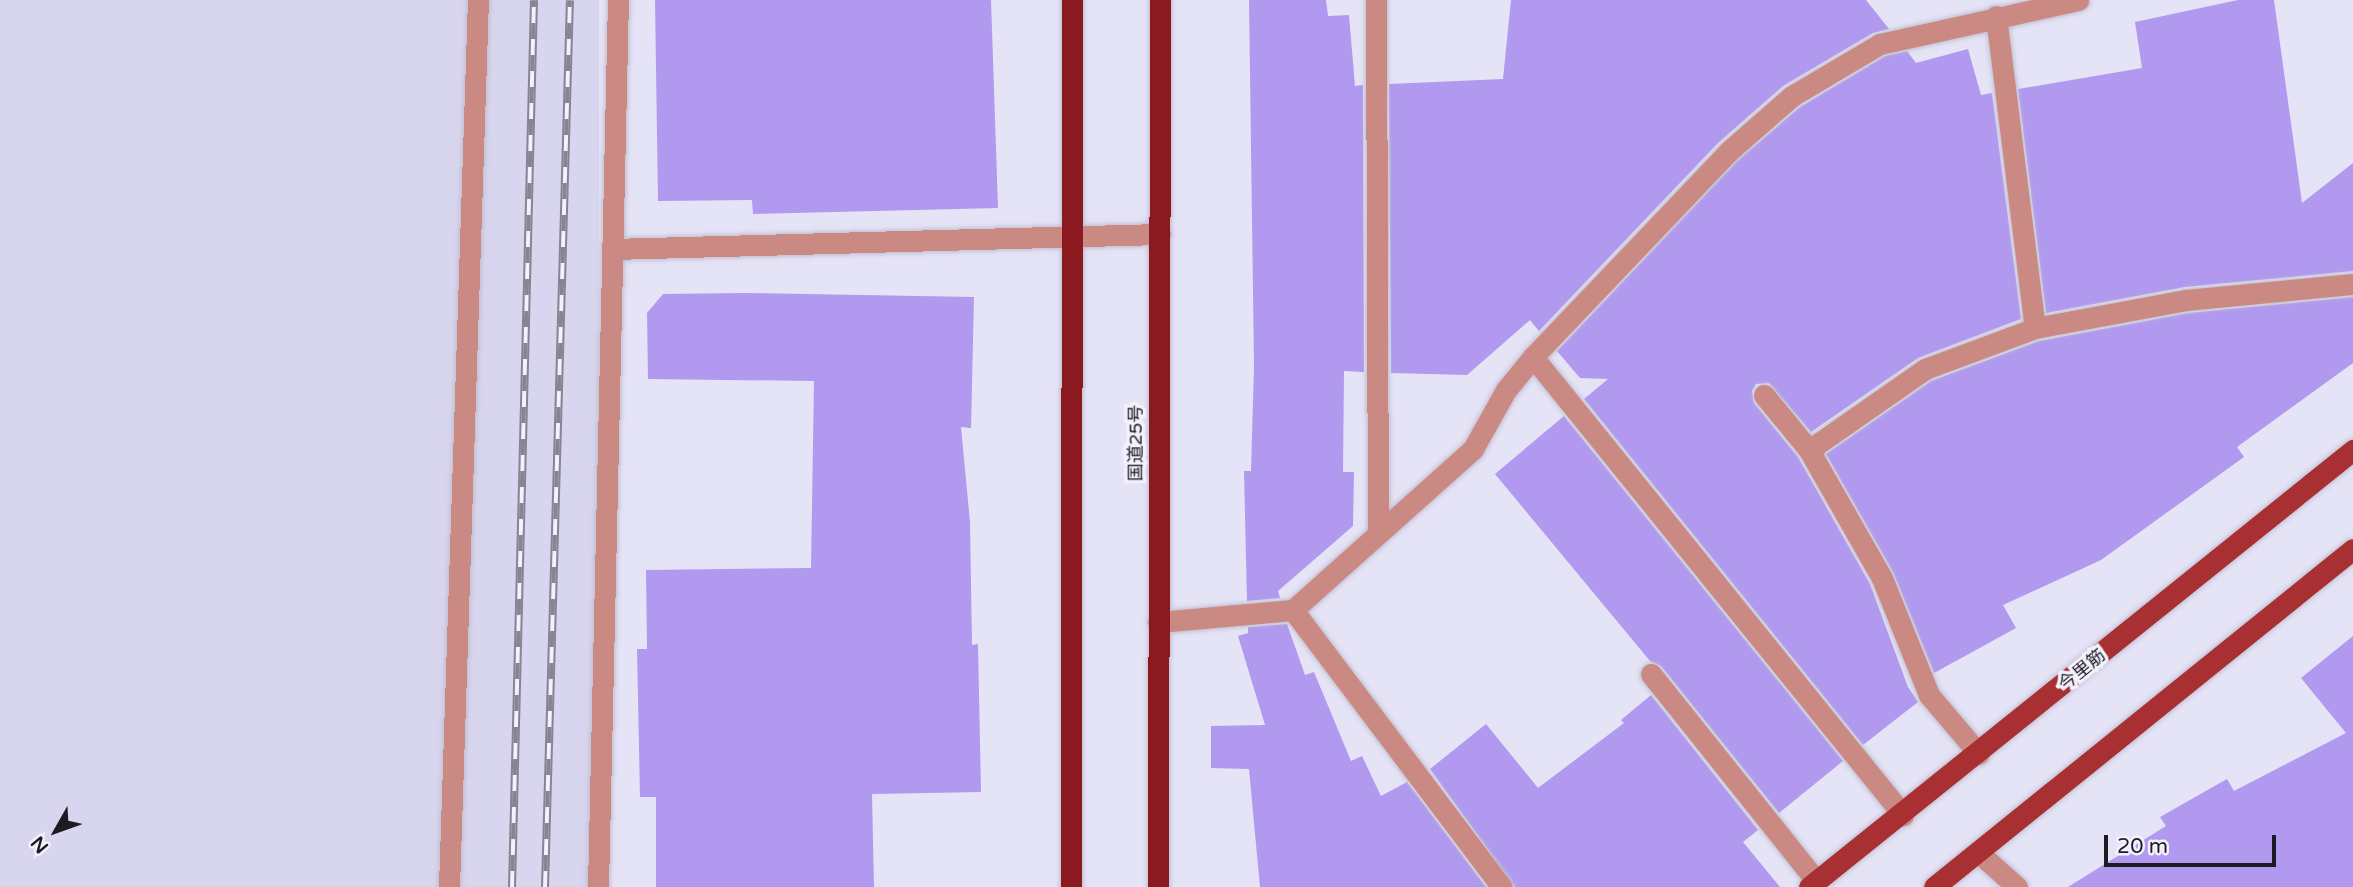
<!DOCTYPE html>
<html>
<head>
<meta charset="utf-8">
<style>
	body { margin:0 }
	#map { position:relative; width:2353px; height:887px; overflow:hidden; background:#e5e3f6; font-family:"Varela Round","Noto Sans JP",sans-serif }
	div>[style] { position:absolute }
	.built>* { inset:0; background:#d8d5ee; transform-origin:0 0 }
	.building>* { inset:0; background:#b099ef }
	.roads { filter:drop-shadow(0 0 2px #c1bfd0) drop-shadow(0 0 2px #c1bfd0) }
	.lane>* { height:21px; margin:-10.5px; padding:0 10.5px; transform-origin:10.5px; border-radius:10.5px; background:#cb8984 }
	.street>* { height:21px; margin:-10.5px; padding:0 10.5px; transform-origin:10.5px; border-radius:10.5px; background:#cb8984 }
	.primary>* { height:21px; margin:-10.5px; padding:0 10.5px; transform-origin:10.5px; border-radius:10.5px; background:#a83032 }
	.highway>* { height:21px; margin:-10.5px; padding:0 10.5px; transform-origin:10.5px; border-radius:10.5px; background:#8b1a20 }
	.rail>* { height:8px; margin-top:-4px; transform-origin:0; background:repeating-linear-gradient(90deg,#f3f1fd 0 16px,#878592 0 32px); box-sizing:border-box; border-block:2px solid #878592 }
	span { translate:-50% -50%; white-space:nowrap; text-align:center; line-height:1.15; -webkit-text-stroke:7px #f3f1fd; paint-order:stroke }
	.street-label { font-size:18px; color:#1c1b22 }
	.north { position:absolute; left:21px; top:796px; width:70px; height:70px; -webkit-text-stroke:5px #f3f1fd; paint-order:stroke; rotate:230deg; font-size:19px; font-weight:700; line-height:28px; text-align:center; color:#1c1b22 }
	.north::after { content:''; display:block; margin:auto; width:24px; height:32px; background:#1c1b22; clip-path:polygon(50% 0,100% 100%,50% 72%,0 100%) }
	.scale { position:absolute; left:2104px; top:835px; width:172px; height:32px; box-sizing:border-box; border:4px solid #1c1b22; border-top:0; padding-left:9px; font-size:21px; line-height:24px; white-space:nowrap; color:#1c1b22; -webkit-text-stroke:5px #f3f1fd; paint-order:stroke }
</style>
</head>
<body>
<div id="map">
	<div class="built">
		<div style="left:0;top:0;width:599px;height:887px"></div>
	</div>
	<div class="building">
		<div style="clip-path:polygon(655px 0,991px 0,998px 208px,753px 214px,752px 200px,658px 201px)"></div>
		<div style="clip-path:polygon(1249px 0,1326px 0,1328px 16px,1349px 15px,1355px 86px,1363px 85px,1364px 372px,1344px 371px,1343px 472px,1354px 472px,1353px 526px,1278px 591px,1280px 598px,1247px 601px,1244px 471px,1251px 471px,1254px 366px)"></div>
		<div style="clip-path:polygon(1511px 0,1866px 0,1889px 29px,1873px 33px,1783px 86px,1718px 143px,1539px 331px,1530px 320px,1467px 375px,1391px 373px,1389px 84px,1503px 79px)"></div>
		<div style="clip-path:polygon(2238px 0,2274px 0,2302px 203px,2353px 163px,2353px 271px,2185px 287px,2046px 313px,2018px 89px,2142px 68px,2135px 22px)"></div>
		<div style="clip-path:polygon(1968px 49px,1981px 95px,1992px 93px,2021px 319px,1918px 358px,1811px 432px,1769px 383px,1756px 384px,1752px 391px,1754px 403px,1798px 457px,1870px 584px,1908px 687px,1918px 702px,1863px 745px,1584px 399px,1608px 379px,1580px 378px,1557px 351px,1737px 161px,1800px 107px,1885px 56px,1907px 51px,1916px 63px)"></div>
		<div style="clip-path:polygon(744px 293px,974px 297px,971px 428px,961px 427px,970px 522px,972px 645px,978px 644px,981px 792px,872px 794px,874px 887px,656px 887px,656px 797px,640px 797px,637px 649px,647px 649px,646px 570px,811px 568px,814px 381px,648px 379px,647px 313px,663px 294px)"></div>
		<div style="clip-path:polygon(2353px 297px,2353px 363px,2237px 447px,2244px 457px,2101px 560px,2003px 605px,2016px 628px,1934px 673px,1893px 572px,1826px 454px,1931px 381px,2039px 341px,2188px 313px)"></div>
		<div style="clip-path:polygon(1564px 416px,1843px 761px,1779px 813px,1661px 666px,1650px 661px,1495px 474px)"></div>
		<div style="clip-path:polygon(1287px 624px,1305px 675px,1314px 672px,1351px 761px,1362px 756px,1381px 796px,1407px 782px,1486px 887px,1260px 887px,1249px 769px,1211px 768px,1211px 726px,1265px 725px,1238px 636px,1248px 633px,1248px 627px)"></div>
		<div style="clip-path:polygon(2353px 636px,2353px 887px,2068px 887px,2166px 826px,2160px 817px,2227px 779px,2234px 791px,2346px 733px,2301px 678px)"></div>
		<div style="clip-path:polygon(1651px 695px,1758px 830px,1743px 842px,1780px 887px,1515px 887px,1430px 769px,1486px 724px,1538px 788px,1624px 723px,1621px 720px)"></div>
	</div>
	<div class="roads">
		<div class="lane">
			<div style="left:1533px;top:357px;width:589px;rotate:51.07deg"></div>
			<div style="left:1651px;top:674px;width:265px;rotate:51.4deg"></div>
			<div style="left:449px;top:887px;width:887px;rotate:-88.13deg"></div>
		</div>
		<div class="street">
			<div style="left:1376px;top:0;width:533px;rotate:89.79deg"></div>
			<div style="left:1996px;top:16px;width:314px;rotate:82.9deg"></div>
			<div style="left:612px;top:249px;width:548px;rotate:-1.57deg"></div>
			<div style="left:1764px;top:395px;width:71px;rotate:50.7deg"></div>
			<div style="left:1809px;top:450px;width:147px;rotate:60.3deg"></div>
			<div style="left:1882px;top:578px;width:126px;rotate:68.1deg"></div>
			<div style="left:1929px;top:695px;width:77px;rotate:49.7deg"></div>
			<div style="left:1809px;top:450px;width:141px;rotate:-34.9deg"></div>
			<div style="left:1925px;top:369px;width:117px;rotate:-20.4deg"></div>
			<div style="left:2035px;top:328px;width:154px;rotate:-10.5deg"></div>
			<div style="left:2186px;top:300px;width:168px;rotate:-5.5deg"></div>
			<div style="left:1293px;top:610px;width:347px;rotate:53deg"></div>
			<div style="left:1158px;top:622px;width:136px;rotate:-5.1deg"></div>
			<div style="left:1293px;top:610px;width:241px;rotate:-41.8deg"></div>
			<div style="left:1473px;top:449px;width:68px;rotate:-60.8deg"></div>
			<div style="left:1506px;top:390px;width:43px;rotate:-50.7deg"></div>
			<div style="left:1533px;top:357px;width:283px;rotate:-46.4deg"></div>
			<div style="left:1728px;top:152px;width:85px;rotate:-41.2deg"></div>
			<div style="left:1792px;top:96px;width:102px;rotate:-30.6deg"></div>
			<div style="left:1880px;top:44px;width:203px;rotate:-12.5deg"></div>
			<div style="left:1979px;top:853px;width:51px;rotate:41.8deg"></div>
			<div style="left:598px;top:887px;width:887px;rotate:-88.71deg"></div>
		</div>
		<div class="primary">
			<div style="left:1809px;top:887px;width:698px;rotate:-38.78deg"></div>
			<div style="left:1934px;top:887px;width:538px;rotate:-38.89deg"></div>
		</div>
		<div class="highway">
			<div style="left:1071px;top:887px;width:887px;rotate:-89.94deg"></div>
			<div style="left:1158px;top:887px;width:887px;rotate:-89.87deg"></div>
		</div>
	</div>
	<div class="rail">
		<div style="left:512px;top:887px;width:887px;rotate:-88.58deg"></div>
		<div style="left:545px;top:887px;width:887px;rotate:-88.39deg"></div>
	</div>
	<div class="street-label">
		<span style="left:1136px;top:443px;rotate:-90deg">国道25号</span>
		<span style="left:2082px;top:670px;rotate:-39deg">今里筋</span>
	</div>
	<div class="north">N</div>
	<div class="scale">20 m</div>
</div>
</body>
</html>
